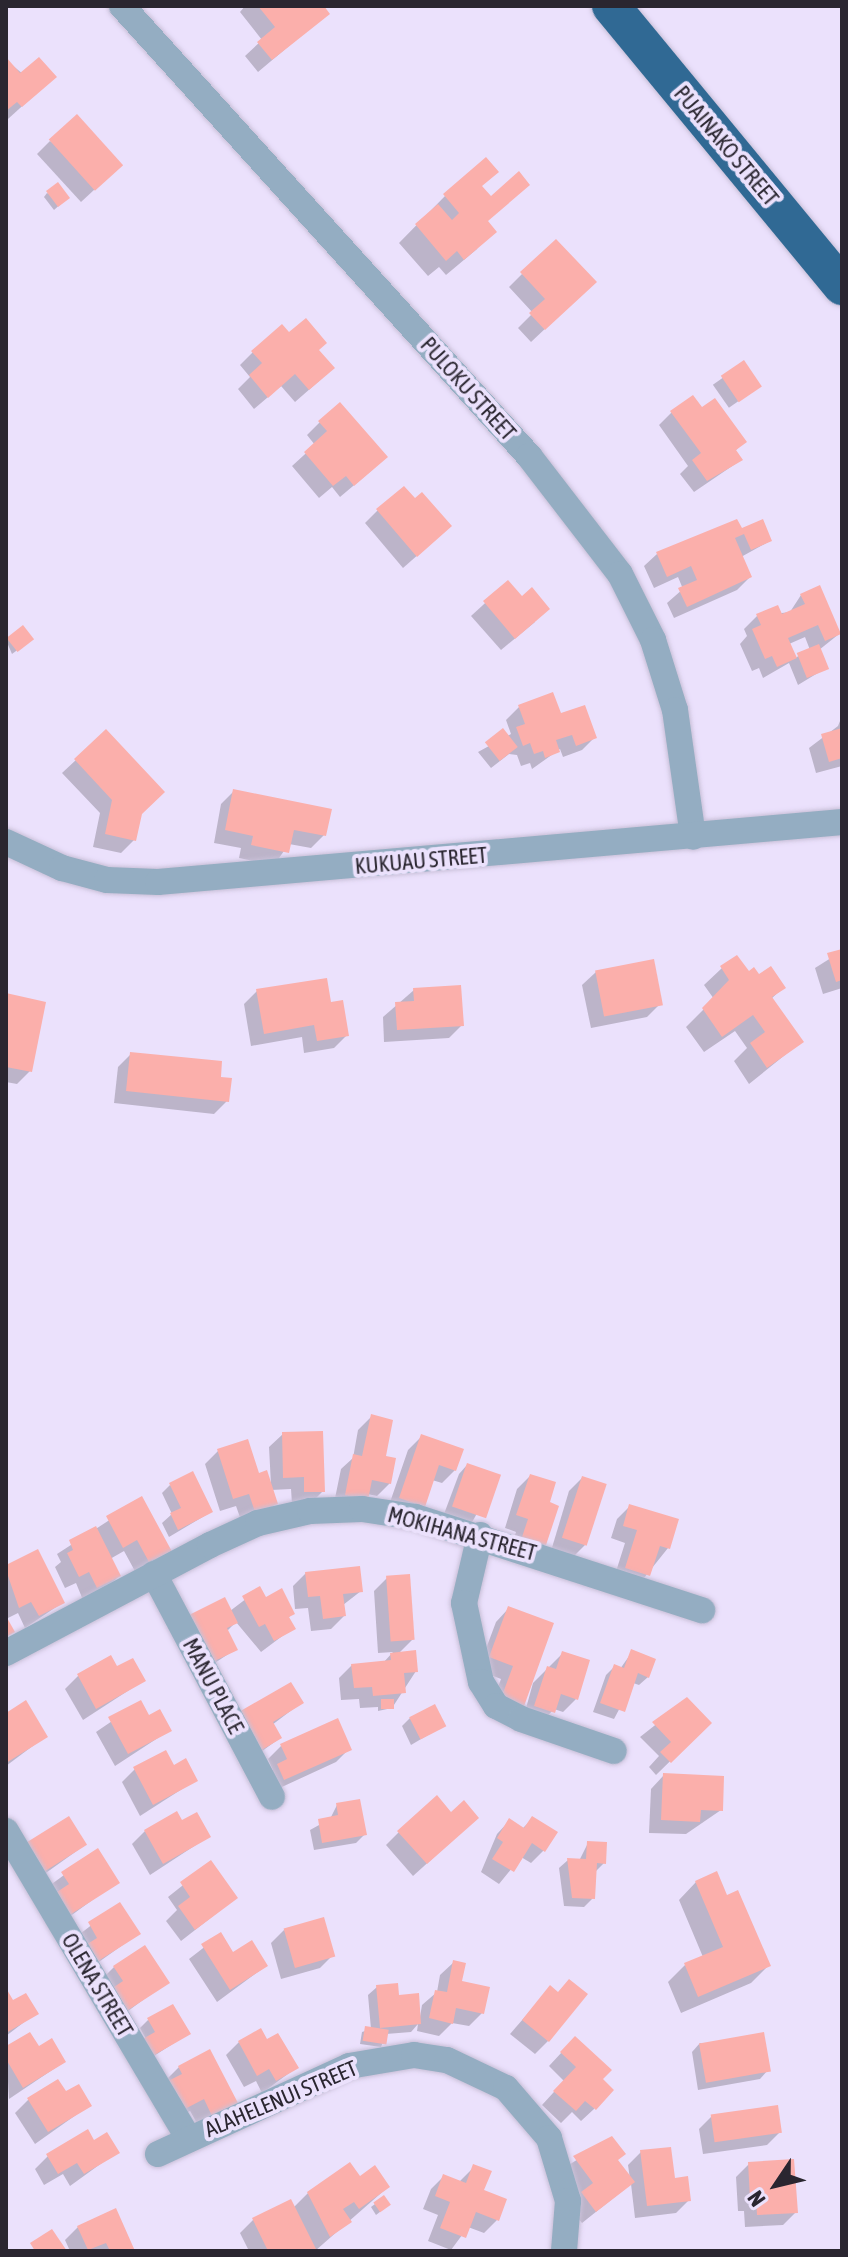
<!DOCTYPE html>
<html>
<head>
<meta charset="utf-8">
<style>
	body { margin:0 }
	#map { position:relative; width:848px; height:2257px; overflow:hidden; background:#ebe1fc; font-family:"Asap Condensed",sans-serif }
	div>[style] { position:absolute }
	.shadow>* { inset:0; background:#0003; transform-origin:0 0 }
	.building>* { inset:0; background:#fbafab; transform-origin:0 0 }
	.roads { filter:drop-shadow(0 0 2px #c8bfd7) drop-shadow(0 0 2px #c8bfd7) }
	.minor>* { height:26px; margin:-13px; padding:0 13px; transform-origin:13px; border-radius:13px; background:#94adc2 }
	.highway>* { height:38px; margin:-19px; padding:0 19px; transform-origin:19px; border-radius:19px; background:#306994 }
	span { translate:-50% -50%; white-space:nowrap; text-align:center; line-height:1.15; -webkit-text-stroke:8px #ebe1fc; paint-order:stroke }
	.street-label { font-size:22px; color:#2a2630 }
	.frame { position:absolute; inset:0; border:8px solid #2a2630; pointer-events:none }
	.north { position:absolute; left:736px; top:2145px; width:80px; height:80px; -webkit-text-stroke:6px #ebe1fc; paint-order:stroke; rotate:235deg; font-size:22px; font-weight:700; line-height:32px; text-align:center; color:#2a2630 }
	.north::after { content:''; display:block; margin:auto; width:28px; height:36px; background:#2a2630; clip-path:polygon(50% 0,100% 100%,50% 72%,0 100%) }
</style>
</head>
<body>
<div id="map">
	<div class="shadow">
		<div style="clip-path:polygon(245px 6px,321px 6px,327px 14px,258px 72px,245px 56px,262px 40px,240px 12px)"></div>
		<div style="clip-path:polygon(6px 60px,41px 89px,8px 119px,6px 117px)"></div>
		<div style="clip-path:polygon(50px 141px,108px 177px,81px 202px,37px 154px)"></div>
		<div style="clip-path:polygon(481px 187px,486px 222px,477px 249px,446px 275px,439px 267px,428px 276px,399px 243px,445px 196px)"></div>
		<div style="clip-path:polygon(47px 193px,64px 201px,54px 210px,44px 197px)"></div>
		<div style="clip-path:polygon(522px 274px,581px 295px,531px 342px,518px 328px,533px 313px,509px 287px)"></div>
		<div style="clip-path:polygon(289px 335px,317px 350px,319px 381px,295px 402px,281px 386px,254px 409px,238px 389px,250px 377px,240px 365px,253px 352px)"></div>
		<div style="left:744px;top:363px;width:28px;height:38px;rotate:55deg"></div>
		<div style="clip-path:polygon(702px 410px,744px 442px,734px 452px,741px 460px,694px 492px,680px 474px,688px 466px,659px 425px,672px 412px)"></div>
		<div style="clip-path:polygon(320px 422px,372px 470px,340px 497px,332px 487px,319px 498px,292px 466px,315px 445px,307px 435px)"></div>
		<div style="clip-path:polygon(414px 501px,436px 539px,403px 568px,365px 523px,378px 510px)"></div>
		<div style="clip-path:polygon(741px 531px,770px 541px,741px 557px,750px 577px,737px 590px,674px 618px,667px 603px,683px 589px,678px 577px,654px 588px,644px 566px,657px 554px)"></div>
		<div style="clip-path:polygon(507px 583px,535px 622px,501px 650px,471px 616px)"></div>
		<div style="clip-path:polygon(evenodd,801px 595px,839px 634px,819px 650px,826px 668px,798px 685px,789px 663px,763px 678px,759px 668px,752px 671px,740px 644px,747px 636px,744px 629px,757px 616px,790px 612px,801px 595px,805px 637px,810px 650px,795px 658px,789px 644px,805px 637px)"></div>
		<div style="clip-path:polygon(23px 627px,28px 642px,12px 654px,6px 640px)"></div>
		<div style="clip-path:polygon(519px 707px,560px 716px,595px 737px,582px 750px,563px 757px,560px 749px,532px 769px,530px 763px,521px 766px,517px 755px,509px 754px,491px 768px,478px 752px,511px 734px,506px 720px)"></div>
		<div style="clip-path:polygon(842px 716px,842px 766px,816px 773px,809px 748px,838px 726px)"></div>
		<div style="clip-path:polygon(106px 732px,140px 813px,134px 840px,121px 853px,93px 847px,100px 813px,62px 773px)"></div>
		<div style="clip-path:polygon(234px 791px,324px 835px,311px 848px,289px 844px,274px 865px,239px 858px,241px 848px,214px 843px,221px 804px)"></div>
		<div style="clip-path:polygon(842px 951px,842px 988px,823px 994px,815px 968px)"></div>
		<div style="clip-path:polygon(722px 968px,783px 988px,771px 999px,801px 1042px,749px 1084px,734px 1061px,747px 1048px,735px 1031px,704px 1052px,686px 1027px,714px 999px,704px 985px)"></div>
		<div style="clip-path:polygon(596px 972px,660px 1004px,647px 1017px,591px 1028px,582px 985px)"></div>
		<div style="clip-path:polygon(414px 990px,462px 1025px,449px 1038px,384px 1042px,383px 1017px)"></div>
		<div style="clip-path:polygon(257px 991px,329px 1004px,347px 1035px,334px 1048px,304px 1053px,302px 1037px,251px 1046px,244px 1004px)"></div>
		<div style="clip-path:polygon(6px 995px,30px 1071px,17px 1084px,6px 1082px)"></div>
		<div style="clip-path:polygon(131px 1054px,218px 1079px,227px 1101px,214px 1114px,114px 1103px,118px 1067px)"></div>
		<div style="clip-path:polygon(371px 1417px,390px 1483px,377px 1496px,367px 1494px,333px 1508px,341px 1469px,353px 1458px,358px 1430px)"></div>
		<div style="clip-path:polygon(283px 1434px,323px 1491px,310px 1504px,292px 1504px,291px 1489px,271px 1490px,275px 1504px,262px 1517px,242px 1523px,236px 1506px,220px 1511px,205px 1464px,218px 1451px,271px 1485px,269px 1447px)"></div>
		<div style="clip-path:polygon(421px 1437px,455px 1470px,442px 1483px,432px 1480px,423px 1506px,387px 1511px,408px 1450px)"></div>
		<div style="clip-path:polygon(467px 1465px,498px 1476px,471px 1524px,444px 1514px,459px 1474px)"></div>
		<div style="clip-path:polygon(530px 1476px,547px 1504px,545px 1544px,532px 1557px,510px 1550px,516px 1532px,505px 1528px,517px 1489px)"></div>
		<div style="clip-path:polygon(582px 1478px,585px 1545px,572px 1558px,551px 1551px,569px 1491px)"></div>
		<div style="clip-path:polygon(170px 1485px,211px 1512px,169px 1537px,162px 1523px,172px 1514px,162px 1493px)"></div>
		<div style="clip-path:polygon(142px 1499px,173px 1558px,136px 1573px,124px 1551px,110px 1559px,119px 1576px,106px 1589px,83px 1600px,76px 1583px,65px 1588px,55px 1567px,61px 1562px,57px 1554px)"></div>
		<div style="clip-path:polygon(630px 1506px,668px 1548px,636px 1588px,613px 1581px,625px 1543px,611px 1538px,617px 1519px)"></div>
		<div style="clip-path:polygon(6px 1568px,62px 1603px,25px 1628px,18px 1613px,6px 1619px)"></div>
		<div style="clip-path:polygon(306px 1573px,361px 1591px,343px 1605px,344px 1616px,331px 1629px,311px 1631px,308px 1608px,295px 1609px,293px 1586px)"></div>
		<div style="clip-path:polygon(387px 1578px,413px 1639px,398px 1654px,416px 1671px,392px 1708px,378px 1711px,378px 1707px,360px 1708px,359px 1699px,341px 1700px,339px 1678px,352px 1665px,383px 1663px,393px 1652px,378px 1653px,374px 1591px)"></div>
		<div style="clip-path:polygon(259px 1589px,265px 1600px,293px 1613px,288px 1618px,293px 1628px,261px 1652px,236px 1622px,227px 1631px,236px 1649px,195px 1676px,230px 1611px)"></div>
		<div style="clip-path:polygon(508px 1609px,551px 1624px,488px 1714px,501px 1679px,478px 1670px,496px 1622px)"></div>
		<div style="clip-path:polygon(632px 1652px,648px 1677px,639px 1685px,633px 1683px,614px 1719px,593px 1712px,606px 1675px,615px 1666px,620px 1669px)"></div>
		<div style="clip-path:polygon(562px 1654px,576px 1699px,563px 1712px,554px 1709px,540px 1724px,523px 1719px,533px 1683px)"></div>
		<div style="clip-path:polygon(116px 1669px,143px 1681px,83px 1720px,65px 1689px,78px 1676px)"></div>
		<div style="clip-path:polygon(687px 1700px,709px 1723px,656px 1775px,649px 1767px,659px 1756px,640px 1737px)"></div>
		<div style="clip-path:polygon(140px 1702px,148px 1718px,170px 1730px,115px 1766px,96px 1732px)"></div>
		<div style="clip-path:polygon(301px 1703px,272px 1725px,280px 1738px,246px 1763px,226px 1728px)"></div>
		<div style="clip-path:polygon(6px 1715px,46px 1736px,6px 1766px)"></div>
		<div style="clip-path:polygon(410px 1718px,443px 1726px,411px 1745px,402px 1726px)"></div>
		<div style="clip-path:polygon(281px 1746px,349px 1749px,336px 1762px,271px 1792px,265px 1778px,273px 1770px,268px 1759px)"></div>
		<div style="clip-path:polygon(174px 1768px,196px 1780px,140px 1816px,122px 1782px,135px 1769px)"></div>
		<div style="clip-path:polygon(664px 1775px,721px 1810px,686px 1834px,649px 1833px,651px 1789px)"></div>
		<div style="clip-path:polygon(337px 1805px,365px 1834px,356px 1843px,314px 1850px,310px 1830px,330px 1819px)"></div>
		<div style="clip-path:polygon(532px 1819px,544px 1850px,531px 1863px,521px 1857px,499px 1884px,481px 1872px,497px 1834px,509px 1821px,522px 1829px)"></div>
		<div style="clip-path:polygon(181px 1823px,208px 1837px,150px 1875px,132px 1844px,145px 1831px)"></div>
		<div style="clip-path:polygon(464px 1830px,413px 1876px,386px 1845px,399px 1832px)"></div>
		<div style="clip-path:polygon(588px 1843px,604px 1863px,594px 1873px,593px 1898px,584px 1907px,564px 1906px,559px 1868px,568px 1860px,579px 1861px)"></div>
		<div style="clip-path:polygon(85px 1845px,29px 1885px,12px 1859px)"></div>
		<div style="clip-path:polygon(97px 1851px,117px 1882px,54px 1928px,49px 1886px)"></div>
		<div style="clip-path:polygon(211px 1863px,236px 1898px,181px 1941px,166px 1921px,177px 1910px,168px 1897px)"></div>
		<div style="clip-path:polygon(696px 1882px,726px 1897px,768px 1966px,751px 1983px,681px 2013px,668px 1982px,685px 1965px,703px 1957px,679px 1900px)"></div>
		<div style="clip-path:polygon(119px 1904px,138px 1934px,82px 1974px,76px 1937px)"></div>
		<div style="clip-path:polygon(284px 1930px,333px 1955px,320px 1968px,281px 1979px,271px 1943px)"></div>
		<div style="clip-path:polygon(220px 1935px,233px 1954px,266px 1966px,217px 2002px,189px 1959px)"></div>
		<div style="clip-path:polygon(454px 1962px,460px 1983px,482px 2013px,469px 2026px,452px 2023px,439px 2036px,417px 2031px,418px 2024px,411px 2032px,386px 2034px,381px 2047px,360px 2044px,362px 2032px,371px 2029px,368px 1995px,377px 1987px,420px 2017px,422px 2005px,437px 1992px,440px 1975px)"></div>
		<div style="clip-path:polygon(114px 1967px,167px 1982px,112px 2023px,101px 1980px)"></div>
		<div style="clip-path:polygon(550px 1988px,548px 2041px,535px 2054px,510px 2034px)"></div>
		<div style="clip-path:polygon(6px 1993px,12px 2003px,36px 2013px,6px 2036px)"></div>
		<div style="clip-path:polygon(148px 2020px,188px 2034px,140px 2065px,146px 2039px,140px 2028px)"></div>
		<div style="clip-path:polygon(239px 2042px,266px 2042px,296px 2068px,262px 2093px,256px 2081px,244px 2087px,226px 2055px)"></div>
		<div style="clip-path:polygon(700px 2043px,768px 2070px,760px 2079px,698px 2090px,692px 2052px)"></div>
		<div style="clip-path:polygon(6px 2049px,38px 2049px,64px 2062px,9px 2099px)"></div>
		<div style="clip-path:polygon(562px 2052px,601px 2079px,594px 2109px,581px 2121px,572px 2112px,561px 2123px,542px 2105px,564px 2081px,549px 2066px)"></div>
		<div style="clip-path:polygon(179px 2067px,236px 2102px,199px 2127px,190px 2111px,168px 2122px,166px 2080px)"></div>
		<div style="clip-path:polygon(65px 2094px,90px 2105px,35px 2144px,15px 2113px,28px 2100px)"></div>
		<div style="clip-path:polygon(712px 2116px,780px 2132px,767px 2145px,703px 2154px,699px 2129px)"></div>
		<div style="clip-path:polygon(611px 2138px,616px 2161px,630px 2179px,628px 2165px,641px 2152px,689px 2200px,676px 2213px,635px 2218px,631px 2184px,582px 2223px,569px 2207px,580px 2196px,561px 2170px)"></div>
		<div style="clip-path:polygon(93px 2143px,117px 2152px,70px 2186px,63px 2174px,44px 2185px,35px 2169px,48px 2156px)"></div>
		<div style="clip-path:polygon(749px 2164px,796px 2212px,783px 2225px,745px 2227px,744px 2211px,738px 2211px,736px 2177px)"></div>
		<div style="clip-path:polygon(474px 2167px,497px 2220px,484px 2233px,468px 2227px,451px 2250px,428px 2241px,438px 2215px,423px 2209px,431px 2189px,444px 2176px,459px 2182px)"></div>
		<div style="clip-path:polygon(359px 2179px,388px 2187px,315px 2251px,249px 2251px,240px 2233px,253px 2220px,293px 2208px,308px 2193px)"></div>
		<div style="clip-path:polygon(375px 2204px,385px 2208px,376px 2215px,371px 2207px)"></div>
		<div style="clip-path:polygon(78px 2227px,133px 2251px,70px 2251px,65px 2240px)"></div>
	</div>
	<div class="building">
		<div style="clip-path:polygon(258px 6px,324px 6px,330px 14px,272px 60px,257px 42px,275px 27px)"></div>
		<div style="clip-path:polygon(6px 57px,20px 73px,39px 57px,57px 77px,22px 107px,17px 102px,6px 111px)"></div>
		<div style="left:77px;top:114px;width:69px;height:38px;rotate:48deg"></div>
		<div style="clip-path:polygon(486px 157px,499px 172px,482px 186px,491px 196px,519px 171px,530px 185px,488px 221px,497px 232px,464px 260px,457px 251px,446px 261px,415px 224px,438px 204px,452px 220px,459px 213px,443px 194px)"></div>
		<div style="left:58px;top:182px;width:20px;height:15px;rotate:53deg"></div>
		<div style="clip-path:polygon(556px 239px,597px 282px,545px 330px,529px 313px,545px 299px,520px 272px)"></div>
		<div style="clip-path:polygon(306px 318px,327px 343px,319px 350px,335px 368px,309px 390px,295px 374px,268px 398px,249px 375px,262px 363px,251px 351px,282px 324px,289px 332px)"></div>
		<div style="left:744px;top:360px;width:32px;height:28px;rotate:56deg"></div>
		<div style="clip-path:polygon(693px 395px,702px 407px,715px 398px,747px 442px,736px 450px,743px 460px,707px 481px,692px 460px,701px 453px,670px 411px)"></div>
		<div style="clip-path:polygon(340px 402px,388px 457px,354px 486px,346px 476px,333px 486px,304px 452px,327px 431px,318px 421px)"></div>
		<div style="clip-path:polygon(404px 486px,415px 498px,422px 492px,452px 526px,417px 557px,376px 509px)"></div>
		<div style="clip-path:polygon(737px 519px,742px 528px,763px 519px,772px 541px,751px 550px,744px 534px,735px 538px,752px 577px,687px 607px,678px 588px,697px 580px,691px 566px,667px 577px,656px 552px)"></div>
		<div style="clip-path:polygon(508px 580px,522px 596px,532px 587px,550px 609px,515px 639px,483px 601px)"></div>
		<div style="clip-path:polygon(820px 585px,841px 634px,825px 641px,818px 625px,788px 638px,797px 658px,777px 667px,772px 656px,765px 659px,752px 629px,761px 625px,756px 614px,778px 605px,782px 614px,805px 604px,800px 594px)"></div>
		<div style="left:23px;top:625px;width:18px;height:21px;rotate:52deg"></div>
		<div style="left:819px;top:644px;width:27px;height:24px;rotate:68deg"></div>
		<div style="clip-path:polygon(553px 692px,561px 713px,585px 705px,597px 738px,576px 746px,572px 735px,556px 740px,560px 752px,545px 758px,543px 751px,534px 754px,530px 743px,523px 746px,516px 727px,525px 724px,518px 705px)"></div>
		<div style="left:503px;top:728px;width:24px;height:23px;rotate:52deg"></div>
		<div style="clip-path:polygon(842px 728px,842px 758px,829px 762px,821px 734px)"></div>
		<div style="clip-path:polygon(106px 729px,165px 792px,142px 814px,136px 841px,105px 834px,112px 800px,74px 759px)"></div>
		<div style="clip-path:polygon(233px 789px,332px 809px,326px 836px,294px 830px,289px 853px,251px 845px,253px 836px,225px 830px)"></div>
		<div style="clip-path:polygon(842px 949px,842px 980px,836px 982px,827px 953px)"></div>
		<div style="clip-path:polygon(737px 955px,749px 971px,754px 967px,759px 974px,771px 966px,786px 988px,772px 997px,804px 1042px,767px 1068px,750px 1043px,765px 1032px,753px 1015px,722px 1037px,702px 1008px,729px 980px,720px 966px)"></div>
		<div style="left:654px;top:959px;width:47px;height:60px;rotate:79deg"></div>
		<div style="clip-path:polygon(327px 978px,331px 1002px,343px 1000px,349px 1036px,317px 1041px,314px 1025px,264px 1034px,256px 989px)"></div>
		<div style="clip-path:polygon(461px 985px,464px 1026px,397px 1030px,395px 1002px,414px 1001px,413px 988px)"></div>
		<div style="clip-path:polygon(6px 993px,46px 1002px,32px 1072px,6px 1067px)"></div>
		<div style="clip-path:polygon(130px 1052px,222px 1061px,221px 1077px,232px 1078px,229px 1102px,126px 1091px)"></div>
		<div style="clip-path:polygon(371px 1414px,393px 1420px,386px 1456px,396px 1458px,391px 1484px,372px 1480px,368px 1500px,345px 1495px,353px 1454px,362px 1456px)"></div>
		<div style="clip-path:polygon(323px 1431px,325px 1492px,304px 1492px,304px 1477px,283px 1478px,282px 1432px)"></div>
		<div style="clip-path:polygon(421px 1434px,464px 1449px,456px 1471px,439px 1465px,425px 1507px,399px 1498px)"></div>
		<div style="clip-path:polygon(248px 1439px,259px 1473px,267px 1470px,278px 1504px,255px 1512px,249px 1494px,233px 1499px,217px 1449px)"></div>
		<div style="left:467px;top:1463px;width:36px;height:46px;rotate:19deg"></div>
		<div style="clip-path:polygon(193px 1471px,213px 1512px,178px 1530px,170px 1513px,181px 1508px,169px 1483px)"></div>
		<div style="clip-path:polygon(530px 1474px,556px 1482px,550px 1502px,559px 1506px,546px 1545px,522px 1537px,528px 1519px,516px 1515px)"></div>
		<div style="left:582px;top:1476px;width:26px;height:65px;rotate:18deg"></div>
		<div style="clip-path:polygon(142px 1496px,176px 1559px,159px 1568px,154px 1559px,149px 1562px,137px 1540px,123px 1548px,106px 1516px)"></div>
		<div style="clip-path:polygon(629px 1504px,679px 1519px,670px 1549px,660px 1546px,650px 1576px,625px 1568px,637px 1530px,623px 1526px)"></div>
		<div style="clip-path:polygon(96px 1526px,121px 1576px,97px 1588px,89px 1572px,79px 1577px,67px 1553px,73px 1550px,69px 1540px)"></div>
		<div style="clip-path:polygon(38px 1549px,65px 1603px,39px 1616px,31px 1602px,19px 1608px,6px 1570px,6px 1565px)"></div>
		<div style="clip-path:polygon(360px 1566px,363px 1592px,343px 1594px,346px 1616px,323px 1619px,320px 1596px,308px 1597px,305px 1572px)"></div>
		<div style="left:410px;top:1574px;width:66px;height:24px;rotate:86deg"></div>
		<div style="clip-path:polygon(260px 1586px,266px 1597px,282px 1588px,295px 1614px,289px 1617px,296px 1629px,274px 1641px,265px 1624px,259px 1627px,242px 1596px)"></div>
		<div style="clip-path:polygon(225px 1597px,238px 1623px,227px 1628px,238px 1650px,208px 1664px,185px 1617px)"></div>
		<div style="clip-path:polygon(508px 1606px,554px 1623px,523px 1709px,500px 1701px,513px 1666px,489px 1657px)"></div>
		<div style="clip-path:polygon(6px 1616px,15px 1632px,6px 1637px)"></div>
		<div style="clip-path:polygon(631px 1649px,656px 1659px,649px 1678px,638px 1673px,625px 1712px,600px 1703px,614px 1664px,624px 1668px)"></div>
		<div style="clip-path:polygon(416px 1650px,418px 1672px,404px 1673px,406px 1693px,373px 1696px,372px 1687px,354px 1688px,351px 1664px,391px 1660px,390px 1653px)"></div>
		<div style="clip-path:polygon(562px 1651px,590px 1660px,578px 1700px,561px 1694px,555px 1713px,534px 1706px,547px 1666px,556px 1669px)"></div>
		<div style="clip-path:polygon(111px 1655px,117px 1666px,133px 1658px,146px 1681px,96px 1709px,77px 1674px)"></div>
		<div style="clip-path:polygon(291px 1682px,304px 1703px,273px 1722px,282px 1738px,260px 1751px,237px 1713px)"></div>
		<div style="clip-path:polygon(687px 1697px,712px 1723px,671px 1763px,660px 1752px,671px 1742px,652px 1722px)"></div>
		<div style="left:381px;top:1699px;width:13px;height:10px"></div>
		<div style="clip-path:polygon(26px 1700px,48px 1737px,6px 1763px,6px 1713px)"></div>
		<div style="clip-path:polygon(141px 1700px,149px 1715px,160px 1709px,172px 1731px,128px 1754px,108px 1717px)"></div>
		<div style="left:435px;top:1704px;width:25px;height:29px;rotate:63deg"></div>
		<div style="clip-path:polygon(338px 1718px,352px 1750px,284px 1780px,277px 1764px,287px 1759px,280px 1744px)"></div>
		<div style="clip-path:polygon(166px 1750px,174px 1765px,186px 1758px,198px 1781px,153px 1805px,133px 1767px)"></div>
		<div style="clip-path:polygon(663px 1773px,724px 1776px,723px 1811px,701px 1810px,700px 1822px,661px 1820px)"></div>
		<div style="clip-path:polygon(437px 1795px,451px 1812px,464px 1800px,479px 1818px,427px 1864px,397px 1831px)"></div>
		<div style="clip-path:polygon(360px 1799px,367px 1835px,322px 1843px,318px 1819px,338px 1815px,336px 1803px)"></div>
		<div style="clip-path:polygon(177px 1811px,182px 1820px,197px 1812px,211px 1837px,163px 1864px,144px 1830px)"></div>
		<div style="left:69px;top:1816px;width:34px;height:53px;rotate:58deg"></div>
		<div style="clip-path:polygon(532px 1816px,558px 1832px,545px 1852px,532px 1843px,514px 1872px,492px 1859px,503px 1842px,497px 1838px,509px 1818px,524px 1828px)"></div>
		<div style="clip-path:polygon(587px 1841px,607px 1842px,606px 1864px,597px 1863px,595px 1899px,572px 1898px,567px 1858px,586px 1859px)"></div>
		<div style="clip-path:polygon(98px 1848px,120px 1883px,68px 1916px,54px 1894px,69px 1884px,61px 1872px)"></div>
		<div style="clip-path:polygon(211px 1860px,238px 1898px,195px 1930px,178px 1906px,190px 1897px,180px 1882px)"></div>
		<div style="clip-path:polygon(717px 1871px,727px 1895px,738px 1890px,771px 1966px,698px 1997px,684px 1963px,723px 1947px,695px 1881px)"></div>
		<div style="clip-path:polygon(120px 1902px,141px 1934px,95px 1963px,84px 1946px,97px 1938px,88px 1922px)"></div>
		<div style="left:324px;top:1917px;width:41px;height:42px;rotate:74deg"></div>
		<div style="clip-path:polygon(221px 1932px,233px 1952px,252px 1940px,268px 1966px,230px 1990px,201px 1944px)"></div>
		<div style="clip-path:polygon(145px 1945px,170px 1983px,125px 2012px,111px 1989px,123px 1981px,113px 1966px)"></div>
		<div style="clip-path:polygon(453px 1960px,466px 1963px,462px 1981px,490px 1987px,484px 2014px,456px 2008px,453px 2024px,429px 2018px,435px 1990px,447px 1992px)"></div>
		<div style="clip-path:polygon(569px 1979px,588px 1994px,549px 2042px,522px 2020px,550px 1985px,558px 1992px)"></div>
		<div style="clip-path:polygon(398px 1983px,399px 1995px,419px 1993px,421px 2024px,380px 2028px,376px 1985px)"></div>
		<div style="clip-path:polygon(6px 1988px,13px 2000px,26px 1993px,39px 2014px,6px 2033px)"></div>
		<div style="clip-path:polygon(173px 2004px,191px 2034px,149px 2058px,139px 2041px,155px 2032px,147px 2018px)"></div>
		<div style="left:365px;top:2026px;width:24px;height:15px;rotate:9deg"></div>
		<div style="clip-path:polygon(261px 2028px,267px 2039px,278px 2033px,299px 2068px,276px 2081px,269px 2069px,257px 2076px,238px 2041px)"></div>
		<div style="clip-path:polygon(30px 2032px,39px 2046px,52px 2038px,66px 2062px,23px 2088px,6px 2059px,6px 2046px)"></div>
		<div style="left:764px;top:2032px;width:40px;height:66px;rotate:80deg"></div>
		<div style="clip-path:polygon(575px 2036px,612px 2070px,603px 2079px,614px 2090px,596px 2110px,585px 2101px,576px 2111px,553px 2091px,576px 2067px,560px 2052px)"></div>
		<div style="clip-path:polygon(210px 2049px,238px 2103px,212px 2116px,204px 2099px,181px 2111px,166px 2082px,182px 2074px,178px 2066px)"></div>
		<div style="clip-path:polygon(58px 2079px,66px 2091px,79px 2084px,92px 2106px,48px 2132px,27px 2098px)"></div>
		<div style="left:778px;top:2105px;width:28px;height:68px;rotate:82deg"></div>
		<div style="clip-path:polygon(88px 2129px,94px 2140px,107px 2132px,120px 2153px,84px 2174px,77px 2163px,58px 2174px,46px 2154px)"></div>
		<div style="clip-path:polygon(612px 2136px,626px 2154px,618px 2160px,635px 2182px,596px 2212px,581px 2192px,593px 2183px,573px 2156px)"></div>
		<div style="clip-path:polygon(671px 2147px,675px 2178px,688px 2176px,691px 2201px,647px 2206px,640px 2150px)"></div>
		<div style="clip-path:polygon(794px 2159px,798px 2213px,757px 2215px,756px 2199px,750px 2199px,748px 2162px)"></div>
		<div style="clip-path:polygon(350px 2162px,360px 2176px,375px 2165px,390px 2187px,359px 2209px,354px 2202px,343px 2209px,352px 2222px,330px 2237px,307px 2192px)"></div>
		<div style="clip-path:polygon(473px 2164px,492px 2171px,484px 2190px,507px 2199px,499px 2221px,476px 2212px,466px 2238px,440px 2228px,450px 2202px,435px 2196px,443px 2174px,466px 2183px)"></div>
		<div style="left:384px;top:2195px;width:12px;height:13px;rotate:55deg"></div>
		<div style="clip-path:polygon(291px 2199px,317px 2251px,268px 2251px,252px 2218px)"></div>
		<div style="clip-path:polygon(116px 2208px,135px 2251px,110px 2251px,106px 2243px,88px 2250px,77px 2226px)"></div>
		<div style="clip-path:polygon(52px 2229px,67px 2251px,35px 2251px,30px 2243px)"></div>
	</div>
	<div class="roads">
		<div class="minor">
			<div style="left:122px;top:6px;width:607px;rotate:47.87deg"></div>
			<div style="left:529px;top:456px;width:149px;rotate:52.4deg"></div>
			<div style="left:620px;top:574px;width:74px;rotate:63.4deg"></div>
			<div style="left:653px;top:640px;width:73px;rotate:72.6deg"></div>
			<div style="left:675px;top:710px;width:128px;rotate:81.9deg"></div>
			<div style="left:6px;top:842px;width:62px;rotate:24.9deg"></div>
			<div style="left:62px;top:868px;width:47px;rotate:14.9deg"></div>
			<div style="left:107px;top:880px;width:51px;rotate:2.2deg"></div>
			<div style="left:158px;top:882px;width:687px;rotate:-5.01deg"></div>
			<div style="left:480px;top:1535px;width:70px;rotate:103.2deg"></div>
			<div style="left:464px;top:1603px;width:81px;rotate:77.9deg"></div>
			<div style="left:481px;top:1682px;width:28px;rotate:58deg"></div>
			<div style="left:496px;top:1706px;width:28px;rotate:27deg"></div>
			<div style="left:521px;top:1719px;width:98px;rotate:19deg"></div>
			<div style="left:154px;top:1574px;width:252px;rotate:62.1deg"></div>
			<div style="left:6px;top:1653px;width:231px;rotate:-27.9deg"></div>
			<div style="left:210px;top:1545px;width:53px;rotate:-24.6deg"></div>
			<div style="left:258px;top:1523px;width:53px;rotate:-13deg"></div>
			<div style="left:310px;top:1511px;width:52px;rotate:-2.2deg"></div>
			<div style="left:362px;top:1509px;width:54px;rotate:8.6deg"></div>
			<div style="left:415px;top:1517px;width:302px;rotate:18deg"></div>
			<div style="left:6px;top:1831px;width:358px;rotate:59.3deg"></div>
			<div style="left:158px;top:2154px;width:210px;rotate:-24.7deg"></div>
			<div style="left:349px;top:2066px;width:66px;rotate:-9.6deg"></div>
			<div style="left:414px;top:2055px;width:33px;rotate:9deg"></div>
			<div style="left:447px;top:2060px;width:65px;rotate:25.4deg"></div>
			<div style="left:506px;top:2088px;width:66px;rotate:49.3deg"></div>
			<div style="left:549px;top:2138px;width:66px;rotate:73.2deg"></div>
			<div style="left:568px;top:2201px;width:50px;rotate:94.6deg"></div>
		</div>
		<div class="highway">
			<div style="left:611px;top:6px;width:363px;rotate:50.5deg"></div>
		</div>
	</div>
	<div class="street-label">
		<span style="left:726px;top:146px;rotate:50deg">PUAINAKO STREET</span>
		<span style="left:468px;top:389px;rotate:48deg">PULOKU STREET</span>
		<span style="left:421px;top:861px;rotate:-5deg">KUKUAU STREET</span>
		<span style="left:462px;top:1534px;rotate:15deg">MOKIHANA STREET</span>
		<span style="left:213px;top:1686px;rotate:62deg">MANU PLACE</span>
		<span style="left:97px;top:1985px;rotate:59deg">OLENA STREET</span>
		<span style="left:281px;top:2099px;rotate:-23deg">ALAHELENUI STREET</span>
	</div>
	<div class="frame"></div>
	<div class="north">N</div>
</div>
</body>
</html>
